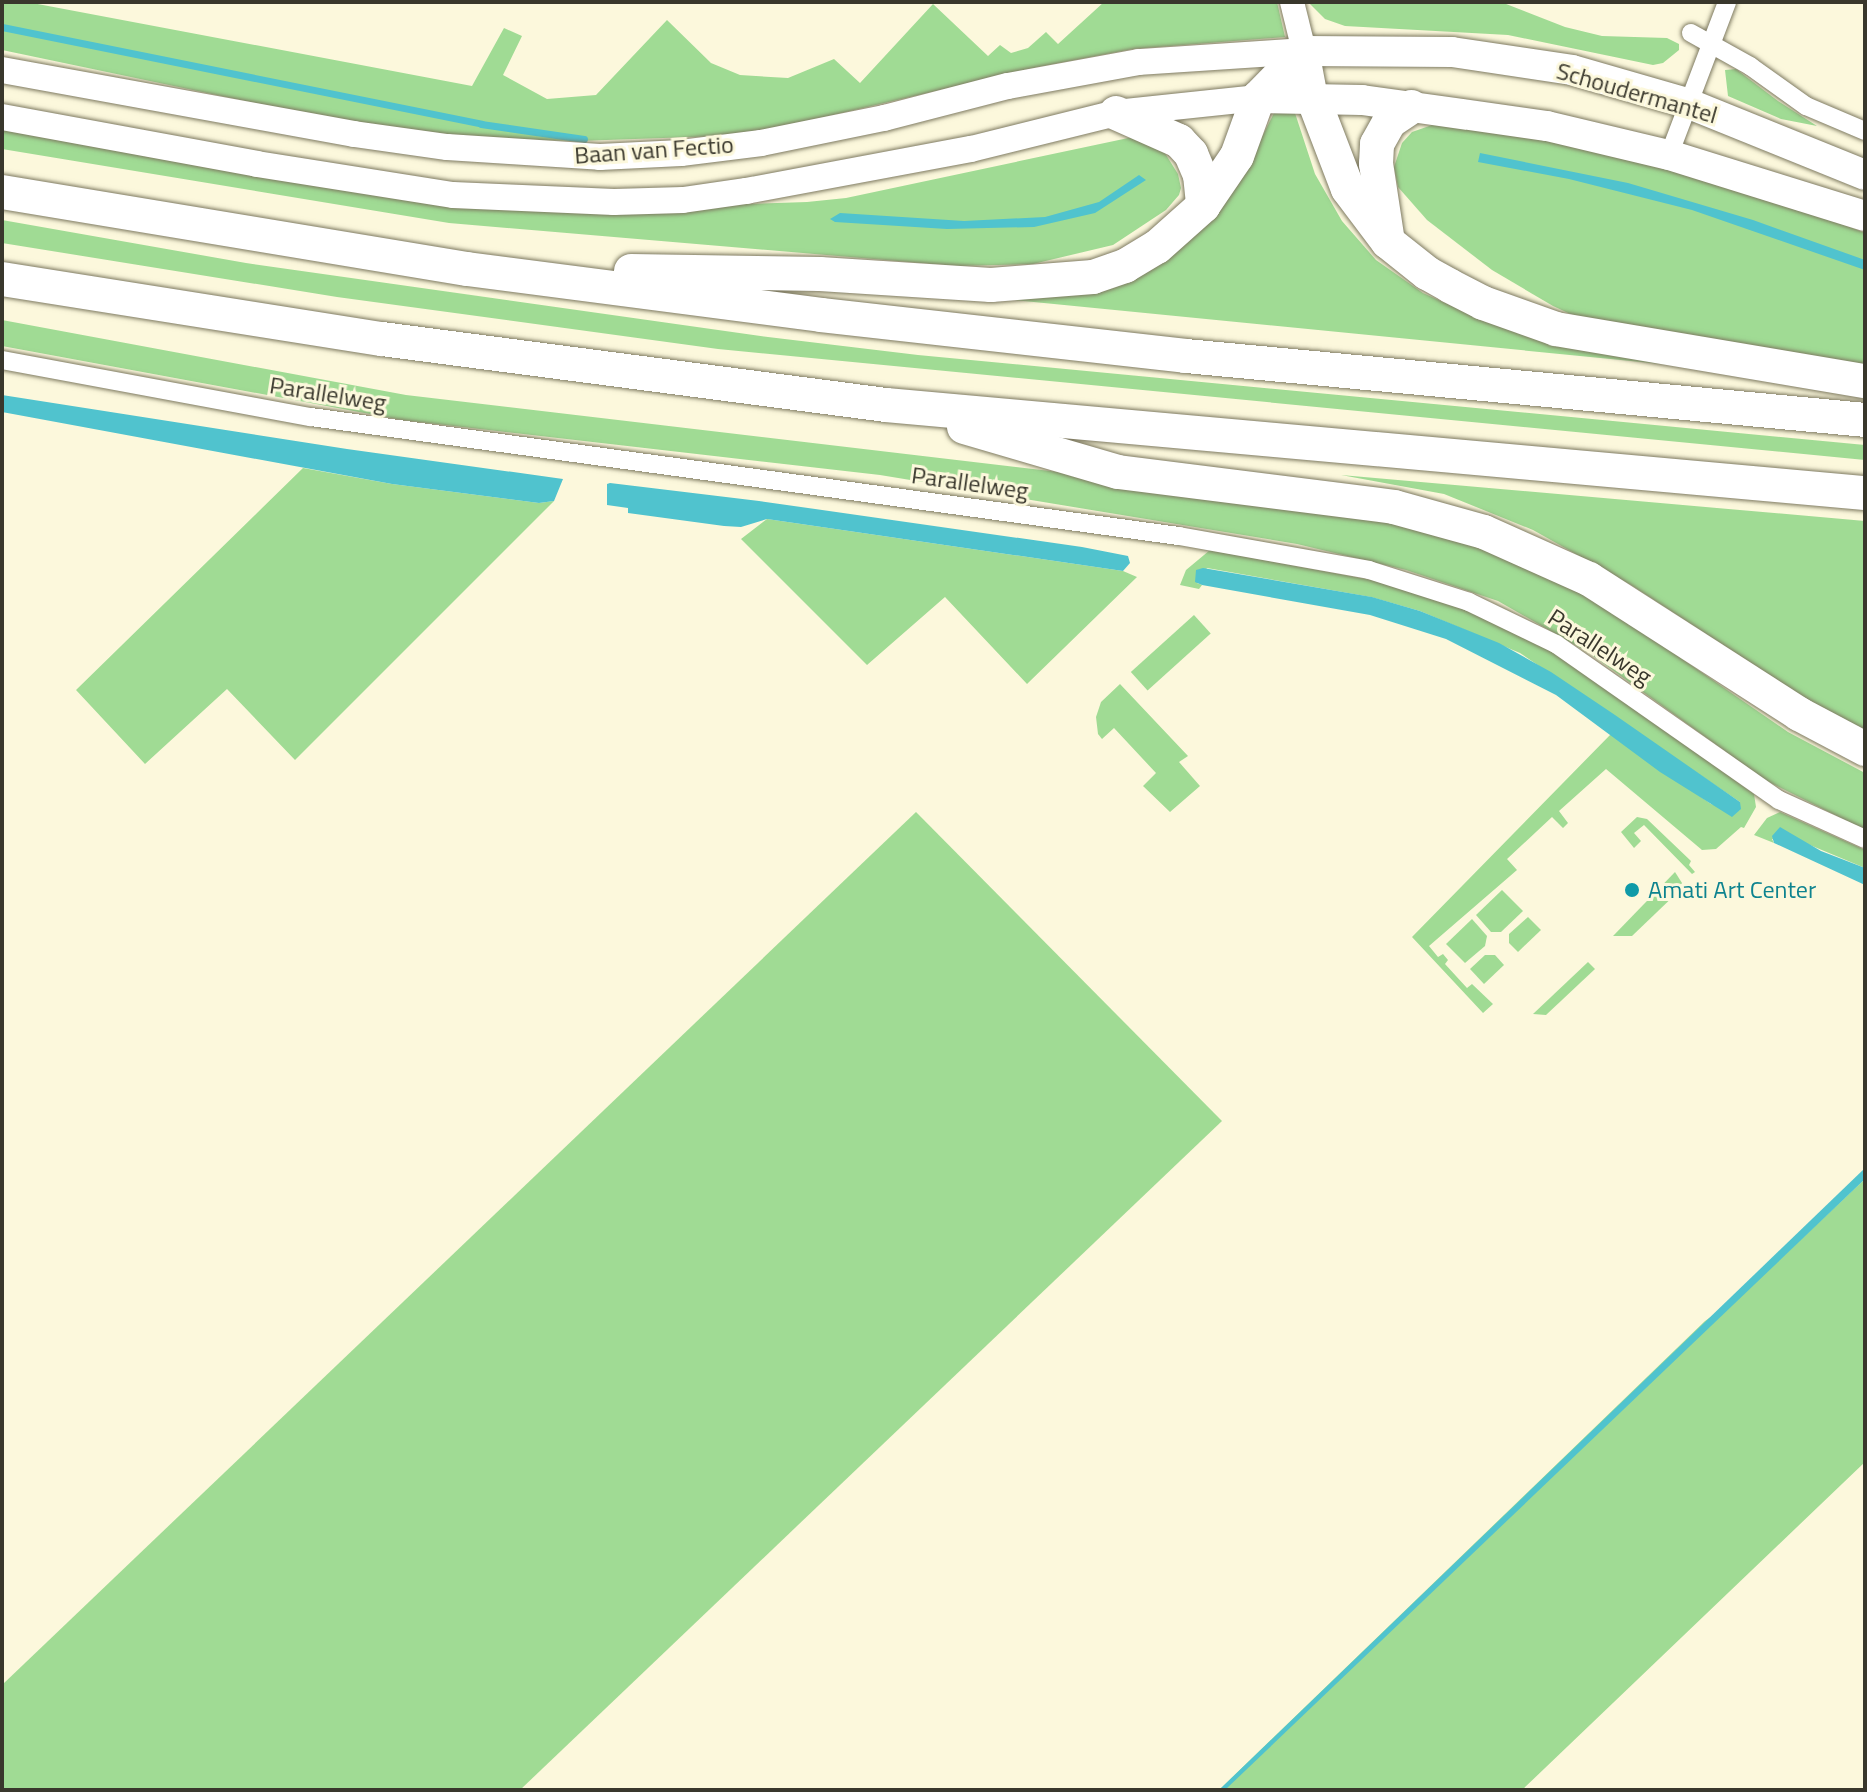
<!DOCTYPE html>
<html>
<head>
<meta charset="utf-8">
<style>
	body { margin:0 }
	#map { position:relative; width:1867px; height:1792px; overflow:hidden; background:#fcf8dc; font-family:"Titillium Web",sans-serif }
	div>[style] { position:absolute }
	.green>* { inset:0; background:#a0db94; transform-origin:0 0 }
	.water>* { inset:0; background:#50c3ce }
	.stream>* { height:7px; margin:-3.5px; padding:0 3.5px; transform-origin:3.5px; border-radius:3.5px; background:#50c3ce }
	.roads { filter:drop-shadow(0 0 2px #7e7a61) drop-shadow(0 0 2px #7e7a61) }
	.minor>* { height:18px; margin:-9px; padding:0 9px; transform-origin:9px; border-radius:9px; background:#fff }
	.tertiary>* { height:24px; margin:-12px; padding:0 12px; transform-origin:12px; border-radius:12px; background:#fff }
	.secondary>* { height:26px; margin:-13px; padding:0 13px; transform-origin:13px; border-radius:13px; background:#fff }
	.primary>* { height:30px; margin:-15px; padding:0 15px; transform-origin:15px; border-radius:15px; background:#fff }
	.motorway>* { height:34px; margin:-17px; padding:0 17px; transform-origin:17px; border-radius:17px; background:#fff }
	.dots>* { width:22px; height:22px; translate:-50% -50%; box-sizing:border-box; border:4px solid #fcf8dc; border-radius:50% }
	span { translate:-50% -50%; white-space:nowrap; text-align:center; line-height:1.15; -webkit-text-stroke:6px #fcf8dc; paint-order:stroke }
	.street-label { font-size:24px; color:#39372c }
	.culture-label { font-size:24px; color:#0d838f }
	.left { translate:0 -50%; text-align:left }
	.frame { position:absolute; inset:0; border:4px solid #39372c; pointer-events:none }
</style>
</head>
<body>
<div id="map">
	<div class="green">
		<div style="clip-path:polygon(2px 2px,27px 2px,472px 86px,504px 28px,522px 36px,503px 75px,547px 99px,596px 95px,667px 20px,711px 63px,740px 75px,788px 78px,834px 59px,860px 83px,933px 4px,988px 56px,1000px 45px,1011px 53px,1028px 48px,1046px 32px,1058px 44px,1104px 2px,1277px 2px,1285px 37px,1133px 49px,1038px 67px,786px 126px,720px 136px,578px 141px,479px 138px,336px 120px,2px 50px)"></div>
		<div style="clip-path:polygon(1308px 2px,1501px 2px,1565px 27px,1602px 36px,1667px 38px,1679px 44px,1679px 50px,1663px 63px,1653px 65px,1508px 35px,1345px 26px,1325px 19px)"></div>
		<div style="clip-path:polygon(1736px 69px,1778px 101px,1817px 126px,1781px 119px,1728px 96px,1725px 70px)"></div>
		<div style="clip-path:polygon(1294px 110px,1315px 174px,1342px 221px,1376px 260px,1423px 293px,1481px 319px,1753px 373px,1014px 300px,1214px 215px,1238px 185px,1275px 111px)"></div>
		<div style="clip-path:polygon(1435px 124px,1490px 128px,1637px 160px,1814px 213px,1865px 233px,1865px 365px,1594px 325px,1553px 306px,1492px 270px,1427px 220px,1398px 187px,1394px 167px,1402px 143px,1412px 132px)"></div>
		<div style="clip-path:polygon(2px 128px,621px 208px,807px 202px,846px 198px,1133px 137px,1163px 150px,1178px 174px,1181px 188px,1179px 195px,1166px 210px,1113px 245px,1033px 264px,956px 266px,449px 223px,2px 149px)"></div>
		<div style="clip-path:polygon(2px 220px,246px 263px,768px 337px,918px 355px,1865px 445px,1865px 460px,718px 349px,337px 297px,2px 243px)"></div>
		<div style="clip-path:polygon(2px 320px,406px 395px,1161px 484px,1367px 513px,1519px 559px,1614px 612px,1788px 732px,1865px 773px,1865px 830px,1765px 780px,1589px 653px,1498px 601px,1406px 570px,1297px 544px,880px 475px,402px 420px,2px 346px)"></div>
		<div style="clip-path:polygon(303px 468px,392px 484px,539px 503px,554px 501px,295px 760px,227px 689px,145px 764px,76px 690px)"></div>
		<div style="clip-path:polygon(1341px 475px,1865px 521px,1865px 737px,1631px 585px,1533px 530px,1444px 494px)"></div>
		<div style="clip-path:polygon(767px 519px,1123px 571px,1137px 577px,1027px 684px,945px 597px,867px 665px,741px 539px)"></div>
		<div style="clip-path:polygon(1210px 550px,1382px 582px,1462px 608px,1523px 635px,1569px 662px,1754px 794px,1756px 807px,1744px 828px,1741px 827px,1716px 849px,1702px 850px,1606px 769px,1559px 811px,1568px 823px,1563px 828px,1552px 817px,1507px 859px,1517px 870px,1429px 946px,1438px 957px,1443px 954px,1448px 960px,1445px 964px,1467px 988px,1472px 984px,1493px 1004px,1483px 1013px,1412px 937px,1611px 734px,1711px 804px,1739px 811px,1740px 802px,1520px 653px,1420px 611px,1371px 597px,1207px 568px,1197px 583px,1202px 585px,1199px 589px,1180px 585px,1186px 570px)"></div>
		<div style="left:1194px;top:615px;width:25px;height:85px;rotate:48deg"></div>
		<div style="clip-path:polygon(1120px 684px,1188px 756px,1179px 762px,1200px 786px,1170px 812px,1143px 786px,1156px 773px,1114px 728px,1102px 739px,1098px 734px,1096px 717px,1101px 702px)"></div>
		<div style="clip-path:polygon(916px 812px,1222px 1121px,520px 1790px,2px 1790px,2px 1685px)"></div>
		<div style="clip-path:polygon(1780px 812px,1865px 850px,1865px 868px,1805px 843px,1772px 839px,1774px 843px,1754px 835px,1767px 818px)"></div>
		<div style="clip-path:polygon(1637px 817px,1647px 819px,1691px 861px,1689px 865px,1695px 872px,1692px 874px,1644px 825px,1634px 833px,1641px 841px,1634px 848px,1621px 832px)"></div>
		<div style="clip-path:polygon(1675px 872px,1682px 883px,1680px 890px,1632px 936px,1613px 936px)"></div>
		<div style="clip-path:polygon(1502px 890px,1523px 911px,1501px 932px,1491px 932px,1476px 915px)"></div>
		<div style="clip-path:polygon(1528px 917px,1541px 930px,1518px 952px,1509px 943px,1509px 934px)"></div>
		<div style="clip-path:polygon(1472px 919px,1487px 936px,1485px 946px,1465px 963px,1446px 944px)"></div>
		<div style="clip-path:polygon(1485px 955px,1495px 955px,1504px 965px,1484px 984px,1470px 969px)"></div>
		<div style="clip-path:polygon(1588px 962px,1595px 969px,1546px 1015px,1533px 1014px)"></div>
		<div style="clip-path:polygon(1865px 1179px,1865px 1462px,1522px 1790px,1219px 1790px,1705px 1321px,1743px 1294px)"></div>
	</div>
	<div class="water">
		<div style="clip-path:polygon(1480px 153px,1628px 183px,1753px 220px,1865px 260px,1865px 270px,1692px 210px,1569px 179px,1478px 162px)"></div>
		<div style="clip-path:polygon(1139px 175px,1146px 180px,1095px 213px,1034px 227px,947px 229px,835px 222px,830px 219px,840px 213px,964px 221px,1045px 217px,1099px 202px)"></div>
		<div style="clip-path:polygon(2px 395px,347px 449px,563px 479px,554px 501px,539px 503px,392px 484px,2px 412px)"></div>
		<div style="clip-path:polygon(610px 483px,759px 501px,1082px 547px,1128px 556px,1130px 563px,1123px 571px,767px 519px,741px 527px,724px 526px,628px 513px,628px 508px,607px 505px,607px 484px)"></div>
		<div style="clip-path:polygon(1203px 568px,1372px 597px,1420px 611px,1499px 643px,1551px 672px,1615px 715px,1740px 802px,1741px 809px,1732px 817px,1660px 772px,1556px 695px,1446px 639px,1370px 615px,1202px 585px,1195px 582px,1196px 570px)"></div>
		<div style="clip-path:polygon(1780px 827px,1821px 851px,1865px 868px,1865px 885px,1774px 843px,1772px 836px)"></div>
		<div style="clip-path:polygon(1865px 1168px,1865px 1179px,1225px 1790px,1219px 1790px)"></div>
	</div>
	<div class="stream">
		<div style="left:2px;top:27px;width:489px;rotate:11.4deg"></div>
		<div style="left:481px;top:124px;width:104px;rotate:8.3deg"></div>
	</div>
	<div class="roads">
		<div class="minor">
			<div style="left:1691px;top:33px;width:68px;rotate:29.2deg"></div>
			<div style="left:1750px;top:66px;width:69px;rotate:35.5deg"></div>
			<div style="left:1806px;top:106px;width:64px;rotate:23deg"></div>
			<div style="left:1669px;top:155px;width:164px;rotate:-69.2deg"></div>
			<div style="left:2px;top:360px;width:314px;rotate:10.5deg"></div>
			<div style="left:311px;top:417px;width:876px;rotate:7.81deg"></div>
			<div style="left:1179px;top:536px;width:193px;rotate:10.1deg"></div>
			<div style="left:1369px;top:570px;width:105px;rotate:17.7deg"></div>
			<div style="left:1469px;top:602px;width:97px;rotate:25.8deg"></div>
			<div style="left:1556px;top:644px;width:272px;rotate:35deg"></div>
			<div style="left:1779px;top:800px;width:94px;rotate:24.4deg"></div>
		</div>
		<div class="tertiary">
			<div style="left:1292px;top:2px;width:50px;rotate:76.2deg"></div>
		</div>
		<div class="secondary">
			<div style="left:2px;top:70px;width:358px;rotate:10.3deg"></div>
			<div style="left:354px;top:134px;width:94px;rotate:8deg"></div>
			<div style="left:447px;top:147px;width:153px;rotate:3.7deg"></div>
			<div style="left:600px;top:157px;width:81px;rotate:-2.8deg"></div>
			<div style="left:681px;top:153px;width:81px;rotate:-7.1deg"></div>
			<div style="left:761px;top:143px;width:126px;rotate:-11.5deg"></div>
			<div style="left:884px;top:118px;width:128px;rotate:-14.5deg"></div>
			<div style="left:1008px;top:86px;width:133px;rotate:-10.4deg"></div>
			<div style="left:1139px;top:62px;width:165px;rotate:-3.8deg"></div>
			<div style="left:2px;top:117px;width:259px;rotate:10.4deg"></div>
			<div style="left:257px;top:164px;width:198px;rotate:9deg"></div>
			<div style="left:453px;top:195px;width:161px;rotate:2.5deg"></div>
			<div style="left:614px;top:202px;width:69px;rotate:-1.7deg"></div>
			<div style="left:683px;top:200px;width:64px;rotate:-8.1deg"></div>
			<div style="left:746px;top:191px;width:229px;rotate:-10.6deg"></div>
			<div style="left:971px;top:149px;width:149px;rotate:-13.9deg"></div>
			<div style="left:1116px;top:113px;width:143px;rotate:-6deg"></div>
		</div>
		<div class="primary">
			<div style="left:1258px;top:98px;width:104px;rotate:1.1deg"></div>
			<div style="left:1362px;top:100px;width:187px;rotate:8deg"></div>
			<div style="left:1547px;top:126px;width:125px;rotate:13.4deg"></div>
			<div style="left:1669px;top:155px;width:205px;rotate:17.3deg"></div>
			<div style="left:1313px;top:98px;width:48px;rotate:-100.8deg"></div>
			<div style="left:1304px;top:51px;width:148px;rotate:0.4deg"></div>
			<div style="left:1452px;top:52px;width:121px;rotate:8.5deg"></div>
			<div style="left:1572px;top:70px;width:120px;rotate:16deg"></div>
			<div style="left:1687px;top:103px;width:192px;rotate:22deg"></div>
		</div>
		<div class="motorway">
			<div style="left:1313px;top:98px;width:97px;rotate:69deg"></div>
			<div style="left:1348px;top:189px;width:66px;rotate:53deg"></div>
			<div style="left:1388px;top:242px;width:50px;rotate:38.5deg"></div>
			<div style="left:1427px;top:273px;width:26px;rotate:29deg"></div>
			<div style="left:1450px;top:286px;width:37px;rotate:27deg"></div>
			<div style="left:1483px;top:303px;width:77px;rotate:19.6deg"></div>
			<div style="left:1556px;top:329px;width:313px;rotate:9.6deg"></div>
			<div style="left:1116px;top:113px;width:69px;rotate:24deg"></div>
			<div style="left:1179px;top:141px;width:18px;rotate:47deg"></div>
			<div style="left:1191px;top:154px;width:23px;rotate:67deg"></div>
			<div style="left:1200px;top:175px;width:31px;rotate:84deg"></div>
			<div style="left:2px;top:192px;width:471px;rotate:9.4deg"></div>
			<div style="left:467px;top:269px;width:357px;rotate:7.4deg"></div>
			<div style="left:821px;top:315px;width:367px;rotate:6.4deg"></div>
			<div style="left:1186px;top:356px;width:682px;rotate:5.38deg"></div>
			<div style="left:1388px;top:242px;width:79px;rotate:-98.7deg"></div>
			<div style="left:1376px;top:164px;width:20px;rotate:-87deg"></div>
			<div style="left:1377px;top:144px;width:25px;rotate:-61deg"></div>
			<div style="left:1389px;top:122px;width:27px;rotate:-34deg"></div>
			<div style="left:631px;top:271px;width:189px;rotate:0.9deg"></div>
			<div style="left:820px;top:274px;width:171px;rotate:3.7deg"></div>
			<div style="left:991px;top:285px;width:102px;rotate:-4.5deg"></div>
			<div style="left:1093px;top:277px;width:34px;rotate:-19deg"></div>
			<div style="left:1125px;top:266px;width:37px;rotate:-31deg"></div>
			<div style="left:1157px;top:247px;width:62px;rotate:-41.7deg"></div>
			<div style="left:1203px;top:206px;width:60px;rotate:-55.8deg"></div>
			<div style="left:1237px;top:156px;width:62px;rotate:-70.1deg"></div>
			<div style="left:1258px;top:98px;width:66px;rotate:-45.6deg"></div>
			<div style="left:2px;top:279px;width:385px;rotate:9deg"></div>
			<div style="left:382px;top:339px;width:508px;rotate:7.46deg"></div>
			<div style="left:886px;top:405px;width:983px;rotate:5.14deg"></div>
			<div style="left:964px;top:427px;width:160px;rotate:16.3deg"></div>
			<div style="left:1118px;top:472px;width:278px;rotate:7.2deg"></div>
			<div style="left:1394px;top:507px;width:93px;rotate:15.5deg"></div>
			<div style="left:1484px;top:532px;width:115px;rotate:24.1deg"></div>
			<div style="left:1589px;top:579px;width:250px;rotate:32.7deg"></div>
			<div style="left:1799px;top:714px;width:75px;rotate:27.9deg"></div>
		</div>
	</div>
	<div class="dots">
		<div style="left:1632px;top:890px;background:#0f9aa8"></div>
	</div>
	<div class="street-label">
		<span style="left:1637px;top:93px;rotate:16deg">Schoudermantel</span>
		<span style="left:654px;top:150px;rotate:-4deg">Baan van Fectio</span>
		<span style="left:328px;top:394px;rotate:9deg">Parallelweg</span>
		<span style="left:970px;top:483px;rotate:8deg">Parallelweg</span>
		<span style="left:1600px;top:647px;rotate:33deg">Parallelweg</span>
	</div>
	<div class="culture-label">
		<span class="left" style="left:1648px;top:890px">Amati Art Center</span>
	</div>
	<div class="frame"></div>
</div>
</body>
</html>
